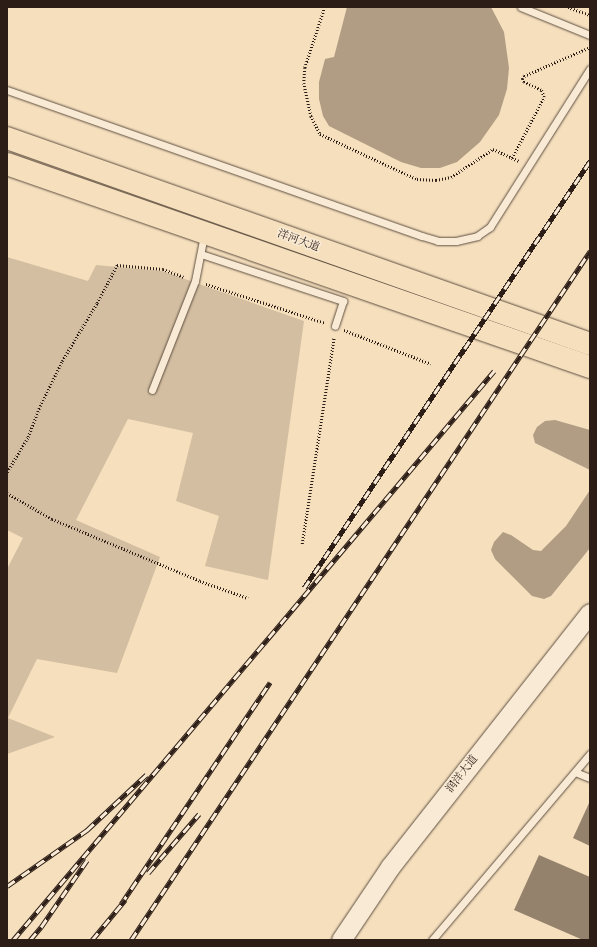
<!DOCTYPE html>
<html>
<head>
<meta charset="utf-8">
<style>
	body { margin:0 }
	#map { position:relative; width:597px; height:947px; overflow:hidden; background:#f5dfbd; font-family:"Old Standard TT","Noto Serif SC",serif }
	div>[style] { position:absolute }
	.green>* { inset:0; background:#d3bea1 }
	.water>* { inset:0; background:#b19d84 }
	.building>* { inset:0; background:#95826d }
	.path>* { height:2.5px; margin-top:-1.25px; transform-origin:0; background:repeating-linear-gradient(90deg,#2c1d16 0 1px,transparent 0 3px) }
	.roads { filter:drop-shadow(0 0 1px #5e4e40) drop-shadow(0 0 1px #5e4e40) }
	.service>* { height:7px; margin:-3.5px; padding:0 3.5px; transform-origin:3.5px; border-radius:3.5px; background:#f8ead4 }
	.tertiary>* { height:19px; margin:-9.5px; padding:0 9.5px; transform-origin:9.5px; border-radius:9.5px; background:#f8ead4 }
	.primary>* { height:22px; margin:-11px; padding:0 11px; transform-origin:11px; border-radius:11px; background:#f5dfbd }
	.rail>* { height:4.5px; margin-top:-2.25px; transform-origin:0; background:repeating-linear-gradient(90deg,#f8ead4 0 9px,#2c1d16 0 18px); box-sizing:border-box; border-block:1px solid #2c1d16 }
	span { translate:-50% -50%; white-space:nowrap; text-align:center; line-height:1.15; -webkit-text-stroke:3px #f8ead4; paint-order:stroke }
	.street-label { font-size:11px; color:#2c1d16 }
	.frame { position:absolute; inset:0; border:8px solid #2c1d16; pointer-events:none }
</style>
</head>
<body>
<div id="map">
	<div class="green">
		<div style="clip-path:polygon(7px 257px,88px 281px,96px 265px,162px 271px,304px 321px,268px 580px,205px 566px,219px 516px,176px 501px,193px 433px,128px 419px,76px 520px,160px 557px,117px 673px,37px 659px,8px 718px,55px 737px,7px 754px,7px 569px,23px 538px,7px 530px)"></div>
	</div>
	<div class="water">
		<div style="clip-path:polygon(347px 7px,491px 7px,504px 32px,509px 68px,507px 89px,499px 115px,480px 142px,457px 162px,440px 168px,421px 168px,401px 162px,329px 126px,323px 116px,319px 99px,319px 82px,325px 59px,334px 57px)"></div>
		<div style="clip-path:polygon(555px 420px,590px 430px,590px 470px,535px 443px,533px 435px,537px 427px,545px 421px)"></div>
		<div style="clip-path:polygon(590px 490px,590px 548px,551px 596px,544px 599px,532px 596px,495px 559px,491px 550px,494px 542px,503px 532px,511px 535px,533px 550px,541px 551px,566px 526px)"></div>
	</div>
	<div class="building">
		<div style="clip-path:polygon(590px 801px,590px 846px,573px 838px)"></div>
		<div style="clip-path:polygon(539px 855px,590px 877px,590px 940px,583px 940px,514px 910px)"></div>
	</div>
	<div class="path">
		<div style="left:325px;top:7px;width:64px;rotate:108.2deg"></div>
		<div style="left:305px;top:68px;width:15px;rotate:94deg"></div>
		<div style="left:304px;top:83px;width:34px;rotate:78deg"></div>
		<div style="left:311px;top:116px;width:20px;rotate:63deg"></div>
		<div style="left:320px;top:134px;width:107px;rotate:24.9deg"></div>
		<div style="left:417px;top:179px;width:19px;rotate:3deg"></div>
		<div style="left:436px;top:180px;width:15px;rotate:-11deg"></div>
		<div style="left:451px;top:177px;width:50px;rotate:-33.7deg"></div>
		<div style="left:493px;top:149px;width:29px;rotate:25deg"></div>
		<div style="left:568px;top:7px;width:23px;rotate:20deg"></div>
		<div style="left:512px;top:158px;width:69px;rotate:-62.3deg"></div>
		<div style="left:544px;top:97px;width:8px;rotate:-113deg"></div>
		<div style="left:541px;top:90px;width:19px;rotate:-155deg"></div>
		<div style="left:524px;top:82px;width:4px;rotate:-124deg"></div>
		<div style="left:522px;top:79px;width:4px;rotate:-56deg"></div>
		<div style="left:524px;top:76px;width:72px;rotate:-23.7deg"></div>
		<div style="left:206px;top:284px;width:125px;rotate:18.1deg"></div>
		<div style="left:344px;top:330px;width:93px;rotate:21.3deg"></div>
		<div style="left:7px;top:472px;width:41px;rotate:-59deg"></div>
		<div style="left:28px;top:437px;width:33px;rotate:-69deg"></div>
		<div style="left:40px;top:406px;width:50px;rotate:-63.9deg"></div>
		<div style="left:62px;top:361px;width:68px;rotate:-58.9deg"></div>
		<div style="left:97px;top:303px;width:43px;rotate:-62.2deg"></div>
		<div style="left:117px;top:265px;width:46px;rotate:5deg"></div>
		<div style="left:163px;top:269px;width:22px;rotate:21deg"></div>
		<div style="left:7px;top:493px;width:52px;rotate:30deg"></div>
		<div style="left:52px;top:519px;width:160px;rotate:22.7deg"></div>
		<div style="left:200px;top:581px;width:51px;rotate:19.5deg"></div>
		<div style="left:302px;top:544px;width:209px;rotate:-81.2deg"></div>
	</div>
	<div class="roads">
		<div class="service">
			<div style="left:521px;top:7px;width:74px;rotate:22.1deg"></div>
			<div style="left:7px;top:90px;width:440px;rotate:19.4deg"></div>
			<div style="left:422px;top:236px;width:17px;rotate:17deg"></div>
			<div style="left:438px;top:241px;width:18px"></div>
			<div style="left:456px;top:241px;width:22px;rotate:-13deg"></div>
			<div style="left:477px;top:236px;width:16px;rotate:-35deg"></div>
			<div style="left:490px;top:227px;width:187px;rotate:-57.7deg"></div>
			<div style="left:201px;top:254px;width:150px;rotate:18.3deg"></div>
			<div style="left:343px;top:301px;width:26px;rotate:108deg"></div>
			<div style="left:152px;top:390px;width:117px;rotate:-68.5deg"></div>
			<div style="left:195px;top:281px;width:47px;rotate:-78.9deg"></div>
			<div style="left:575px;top:772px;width:16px;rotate:22deg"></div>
			<div style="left:432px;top:940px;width:244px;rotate:-49.7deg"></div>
		</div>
		<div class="tertiary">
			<div style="left:341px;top:940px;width:88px;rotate:-56.1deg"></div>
			<div style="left:390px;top:867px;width:323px;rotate:-51.8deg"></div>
		</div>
		<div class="primary">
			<div style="left:7px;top:138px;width:618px;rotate:19.46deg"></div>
			<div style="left:7px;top:164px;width:617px;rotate:19.2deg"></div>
		</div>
	</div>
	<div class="rail">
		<div style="left:304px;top:588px;width:514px;rotate:-56.19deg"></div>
		<div style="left:148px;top:873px;width:78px;rotate:-49.2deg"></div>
		<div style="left:7px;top:886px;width:98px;rotate:-35deg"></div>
		<div style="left:87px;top:830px;width:81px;rotate:-43deg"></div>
		<div style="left:121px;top:904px;width:267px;rotate:-56.1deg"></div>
		<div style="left:13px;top:940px;width:745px;rotate:-49.79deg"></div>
		<div style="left:30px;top:940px;width:17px;rotate:-50deg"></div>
		<div style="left:41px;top:927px;width:81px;rotate:-55.5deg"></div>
		<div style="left:92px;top:940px;width:52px;rotate:-50.5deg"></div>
		<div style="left:131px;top:940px;width:828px;rotate:-56.33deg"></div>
	</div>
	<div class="street-label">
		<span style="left:298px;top:242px;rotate:20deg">洋河大道</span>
		<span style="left:463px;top:775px;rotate:-52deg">润洋大道</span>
	</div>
	<div class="frame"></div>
</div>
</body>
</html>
